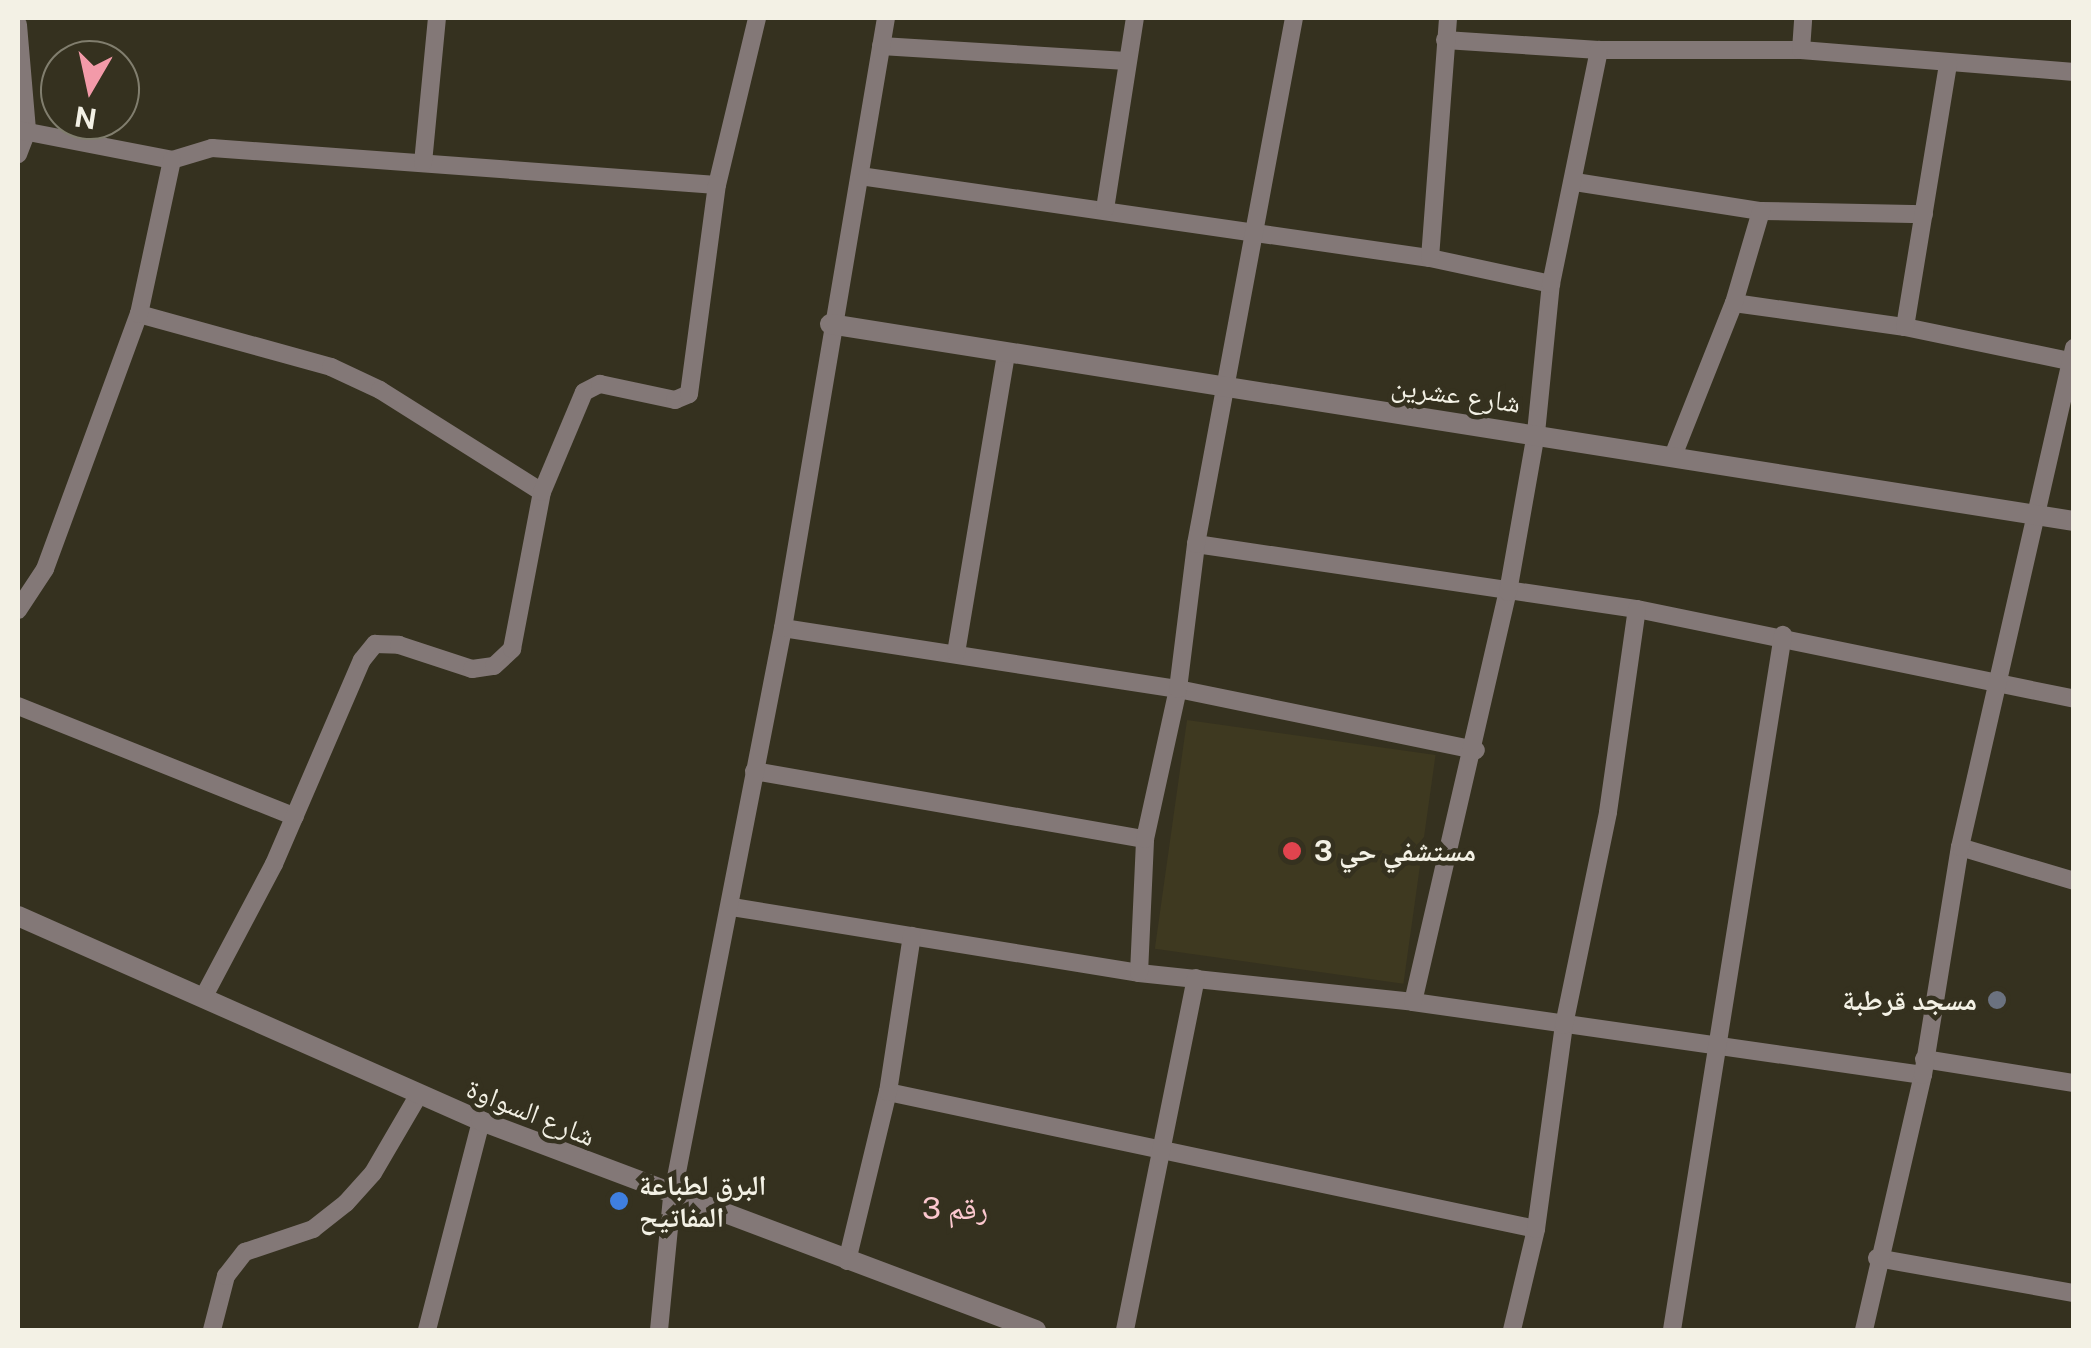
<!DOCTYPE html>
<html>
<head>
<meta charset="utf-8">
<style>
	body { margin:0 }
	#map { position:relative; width:2091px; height:1348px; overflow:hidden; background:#35311f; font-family:"Public Sans","Noto Naskh Arabic",sans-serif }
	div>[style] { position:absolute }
	.built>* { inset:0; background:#3e3920; transform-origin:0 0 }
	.minor>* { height:18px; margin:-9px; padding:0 9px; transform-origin:9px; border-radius:9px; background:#837877 }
	.tertiary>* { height:20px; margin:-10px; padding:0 10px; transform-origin:10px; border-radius:10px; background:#837877 }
	.dots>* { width:28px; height:28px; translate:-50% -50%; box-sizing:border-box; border:5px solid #35311f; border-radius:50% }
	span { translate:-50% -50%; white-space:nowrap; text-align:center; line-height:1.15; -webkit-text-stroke:9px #35311f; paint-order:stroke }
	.street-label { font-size:28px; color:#f3f1e5 }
	.poi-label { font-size:28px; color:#f3f1e5; font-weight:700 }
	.left { translate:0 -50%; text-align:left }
	.right { translate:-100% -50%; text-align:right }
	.neighbourhood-label { font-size:30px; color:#fcc8cf }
	.frame { position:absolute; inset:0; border:20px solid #f3f1e5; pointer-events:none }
	.north { position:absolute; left:40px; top:40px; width:100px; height:100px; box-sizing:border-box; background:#35311f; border:2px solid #817e6e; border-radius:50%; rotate:189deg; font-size:28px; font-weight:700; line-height:40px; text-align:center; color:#f3f1e5 }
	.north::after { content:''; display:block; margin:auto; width:35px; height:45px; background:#f39aa9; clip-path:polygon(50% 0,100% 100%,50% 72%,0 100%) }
</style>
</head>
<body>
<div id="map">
	<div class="built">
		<div style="left:1187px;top:720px;width:251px;height:231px;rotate:8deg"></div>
	</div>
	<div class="minor">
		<div style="left:18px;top:25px;width:106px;rotate:85.1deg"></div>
		<div style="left:27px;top:131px;width:25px;rotate:111deg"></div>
		<div style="left:1445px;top:40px;width:154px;rotate:3.7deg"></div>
		<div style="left:1599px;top:50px;width:202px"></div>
		<div style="left:1801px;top:50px;width:274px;rotate:4.6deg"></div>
		<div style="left:881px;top:46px;width:246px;rotate:3.5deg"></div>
		<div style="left:1801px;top:50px;width:32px;rotate:-86deg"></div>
		<div style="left:18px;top:130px;width:157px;rotate:11deg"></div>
		<div style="left:172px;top:160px;width:42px;rotate:-16.7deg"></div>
		<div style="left:212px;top:148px;width:506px;rotate:4.19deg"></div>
		<div style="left:717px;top:185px;width:172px;rotate:-76.5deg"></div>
		<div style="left:423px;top:163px;width:146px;rotate:-84.5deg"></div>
		<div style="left:860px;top:176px;width:576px;rotate:8.19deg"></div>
		<div style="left:1430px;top:258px;width:124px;rotate:12.1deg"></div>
		<div style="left:1575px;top:182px;width:188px;rotate:8.9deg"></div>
		<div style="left:1761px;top:211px;width:163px;rotate:1.1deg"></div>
		<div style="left:1105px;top:209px;width:193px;rotate:-81.1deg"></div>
		<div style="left:1430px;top:258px;width:241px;rotate:-85.7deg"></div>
		<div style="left:1734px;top:303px;width:173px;rotate:8deg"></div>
		<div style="left:1905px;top:327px;width:173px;rotate:11.7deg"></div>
		<div style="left:139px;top:314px;width:199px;rotate:15.4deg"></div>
		<div style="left:331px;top:367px;width:54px;rotate:25.1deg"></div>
		<div style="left:380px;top:390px;width:191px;rotate:32.2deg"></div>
		<div style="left:1905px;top:327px;width:267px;rotate:-80.7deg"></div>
		<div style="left:1673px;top:456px;width:165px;rotate:-68.3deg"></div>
		<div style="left:1734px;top:303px;width:96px;rotate:-73.6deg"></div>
		<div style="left:1196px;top:544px;width:446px;rotate:8.4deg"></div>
		<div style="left:1637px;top:609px;width:446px;rotate:11.6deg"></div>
		<div style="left:18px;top:610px;width:49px;rotate:-56.6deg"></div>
		<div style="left:45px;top:569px;width:272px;rotate:-69.8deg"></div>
		<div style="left:139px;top:314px;width:157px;rotate:-77.9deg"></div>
		<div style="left:783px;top:628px;width:400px;rotate:8.8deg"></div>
		<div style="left:1178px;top:689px;width:304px;rotate:11.6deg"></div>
		<div style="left:956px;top:653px;width:302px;rotate:-80.5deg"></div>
		<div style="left:18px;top:706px;width:298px;rotate:21.8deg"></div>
		<div style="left:754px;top:771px;width:397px;rotate:9.9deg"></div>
		<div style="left:1960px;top:847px;width:119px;rotate:16.6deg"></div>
		<div style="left:732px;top:907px;width:412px;rotate:9.2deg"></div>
		<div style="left:1139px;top:973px;width:276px;rotate:6deg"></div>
		<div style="left:1413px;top:1002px;width:515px;rotate:8.15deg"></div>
		<div style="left:1139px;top:973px;width:134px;rotate:-87.4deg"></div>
		<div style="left:1145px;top:839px;width:154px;rotate:-77.6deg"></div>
		<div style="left:1178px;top:689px;width:146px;rotate:-82.9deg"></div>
		<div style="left:1196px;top:544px;width:535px;rotate:-79.45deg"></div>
		<div style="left:203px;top:998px;width:152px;rotate:-62.1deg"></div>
		<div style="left:274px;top:864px;width:222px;rotate:-66.7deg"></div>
		<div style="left:362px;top:660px;width:21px;rotate:-51deg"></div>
		<div style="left:375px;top:644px;width:24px;rotate:2deg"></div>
		<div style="left:399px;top:645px;width:77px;rotate:18.2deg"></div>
		<div style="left:472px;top:669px;width:22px;rotate:-8deg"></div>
		<div style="left:494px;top:666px;width:25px;rotate:-43deg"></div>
		<div style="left:512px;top:649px;width:160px;rotate:-79.2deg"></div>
		<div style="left:542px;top:492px;width:108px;rotate:-67.2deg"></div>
		<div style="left:584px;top:392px;width:18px;rotate:-27deg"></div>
		<div style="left:600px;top:384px;width:77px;rotate:12deg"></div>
		<div style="left:675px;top:400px;width:15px;rotate:-23deg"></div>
		<div style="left:689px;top:394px;width:211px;rotate:-82.4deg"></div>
		<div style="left:1413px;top:1002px;width:421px;rotate:-77deg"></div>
		<div style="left:1508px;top:592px;width:161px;rotate:-80deg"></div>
		<div style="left:1536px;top:433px;width:150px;rotate:-84.3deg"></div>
		<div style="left:1551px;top:284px;width:239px;rotate:-78.4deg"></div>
		<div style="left:1924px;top:1059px;width:152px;rotate:9.1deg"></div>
		<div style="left:888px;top:1092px;width:662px;rotate:11.94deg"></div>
		<div style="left:1877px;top:1258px;width:200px;rotate:10.1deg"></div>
		<div style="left:847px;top:1261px;width:174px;rotate:-76.4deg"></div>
		<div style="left:888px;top:1092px;width:158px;rotate:-81.3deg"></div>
		<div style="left:212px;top:1330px;width:56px;rotate:-75.5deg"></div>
		<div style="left:226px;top:1276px;width:31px;rotate:-52deg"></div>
		<div style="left:245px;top:1252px;width:72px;rotate:-18.7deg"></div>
		<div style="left:313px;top:1229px;width:42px;rotate:-38.2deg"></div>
		<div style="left:346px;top:1203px;width:40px;rotate:-48deg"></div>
		<div style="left:373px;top:1173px;width:89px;rotate:-59.7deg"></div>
		<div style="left:427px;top:1330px;width:216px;rotate:-75.5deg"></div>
		<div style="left:659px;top:1330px;width:133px;rotate:-84.4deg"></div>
		<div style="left:672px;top:1198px;width:581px;rotate:-78.98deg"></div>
		<div style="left:783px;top:628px;width:619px;rotate:-80.42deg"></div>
		<div style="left:1125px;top:1330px;width:359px;rotate:-78.6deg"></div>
		<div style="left:1512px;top:1330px;width:104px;rotate:-76.6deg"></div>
		<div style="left:1536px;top:1229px;width:206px;rotate:-82.2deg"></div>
		<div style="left:1564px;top:1025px;width:217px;rotate:-78.3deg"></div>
		<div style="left:1608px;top:812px;width:205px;rotate:-81.9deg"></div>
		<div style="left:1672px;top:1330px;width:704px;rotate:-80.93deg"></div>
		<div style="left:1864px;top:1330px;width:262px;rotate:-77deg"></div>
		<div style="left:1923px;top:1075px;width:231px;rotate:-80.8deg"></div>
		<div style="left:1960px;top:847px;width:512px;rotate:-77.13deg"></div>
	</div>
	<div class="tertiary">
		<div style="left:830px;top:324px;width:1260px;rotate:9deg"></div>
		<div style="left:18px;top:916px;width:506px;rotate:23.88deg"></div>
		<div style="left:481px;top:1121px;width:593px;rotate:20.64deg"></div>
	</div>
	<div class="dots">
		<div style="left:1292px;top:851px;background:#e0444e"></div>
		<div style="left:1997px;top:1000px;background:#6b7280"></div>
		<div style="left:619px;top:1201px;background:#3f7fe0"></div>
	</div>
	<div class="street-label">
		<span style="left:1456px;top:394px;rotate:8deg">شارع عشرين</span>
		<span style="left:531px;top:1112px;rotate:22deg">شارع السواوة</span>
	</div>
	<div class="poi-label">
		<span class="left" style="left:1314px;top:851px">مستشفي حي 3</span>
		<span class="right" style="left:1977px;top:1000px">مسجد قرطبة</span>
		<span class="left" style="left:639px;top:1201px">البرق لطباعة<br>المفاتيح</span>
	</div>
	<div class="neighbourhood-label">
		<span style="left:955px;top:1208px">رقم 3</span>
	</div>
	<div class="frame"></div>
	<div class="north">N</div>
</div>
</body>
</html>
